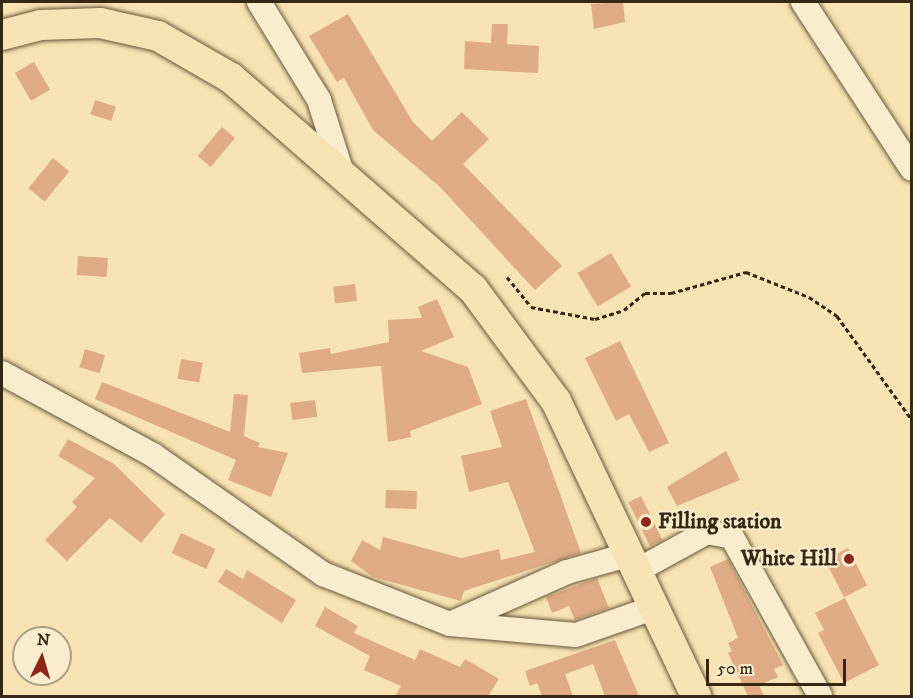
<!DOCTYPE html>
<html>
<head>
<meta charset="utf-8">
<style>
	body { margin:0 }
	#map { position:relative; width:913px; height:698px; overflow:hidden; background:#f7e3b3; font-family:"IM FELL DW Pica",serif }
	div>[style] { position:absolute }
	.building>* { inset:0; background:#e0ac86; transform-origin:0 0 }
	.path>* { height:3px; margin-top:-1.5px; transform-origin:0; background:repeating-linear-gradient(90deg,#372813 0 4.5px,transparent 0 7.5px) }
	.roads { filter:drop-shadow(0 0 2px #67573b) drop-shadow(0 0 2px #67573b) }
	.minor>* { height:24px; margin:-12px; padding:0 12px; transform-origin:12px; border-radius:12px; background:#faedce }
	.major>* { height:30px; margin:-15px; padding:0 15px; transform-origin:15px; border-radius:15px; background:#f7e3b3 }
	.dots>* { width:16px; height:16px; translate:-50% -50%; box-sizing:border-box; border:3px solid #faedce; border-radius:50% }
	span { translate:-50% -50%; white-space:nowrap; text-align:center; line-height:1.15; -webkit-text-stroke:4.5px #faedce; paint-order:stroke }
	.poi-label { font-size:22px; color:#372813; font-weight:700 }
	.left { translate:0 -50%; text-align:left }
	.right { translate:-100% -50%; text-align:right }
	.frame { position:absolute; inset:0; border:3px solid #372813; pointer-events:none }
	.north { position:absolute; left:12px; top:626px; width:60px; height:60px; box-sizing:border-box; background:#faedce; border:2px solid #ac9e83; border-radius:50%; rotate:5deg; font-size:16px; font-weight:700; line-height:24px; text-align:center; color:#372813 }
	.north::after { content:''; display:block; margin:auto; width:21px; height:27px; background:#8f2418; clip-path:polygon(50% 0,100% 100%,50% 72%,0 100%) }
	.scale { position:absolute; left:706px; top:659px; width:140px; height:27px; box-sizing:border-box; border:3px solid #372813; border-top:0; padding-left:8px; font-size:18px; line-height:21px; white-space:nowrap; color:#372813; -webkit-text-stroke:4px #faedce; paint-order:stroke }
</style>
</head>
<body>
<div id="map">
	<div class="building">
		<div style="clip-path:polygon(623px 2px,625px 22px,594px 29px,591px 4px)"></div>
		<div style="clip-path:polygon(348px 14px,413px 122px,432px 141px,462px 112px,489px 139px,463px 164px,562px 266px,535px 290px,440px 187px,373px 130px,344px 78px,337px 82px,309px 36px)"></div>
		<div style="clip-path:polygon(492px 24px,508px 24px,507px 44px,539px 46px,538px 73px,464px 69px,465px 41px,491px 43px)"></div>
		<div style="left:34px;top:62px;width:32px;height:22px;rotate:60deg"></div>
		<div style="left:95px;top:100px;width:22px;height:15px;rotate:18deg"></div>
		<div style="left:222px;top:127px;width:17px;height:38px;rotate:40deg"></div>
		<div style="left:53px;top:158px;width:21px;height:39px;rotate:39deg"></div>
		<div style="left:611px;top:253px;width:39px;height:39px;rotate:59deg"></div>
		<div style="left:78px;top:256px;width:30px;height:19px;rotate:4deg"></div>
		<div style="left:355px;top:284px;width:17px;height:22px;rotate:83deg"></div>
		<div style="clip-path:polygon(437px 299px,454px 337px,421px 351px,468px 367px,482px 404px,410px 431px,411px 437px,388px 442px,381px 366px,302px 373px,299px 353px,330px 348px,331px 354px,389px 342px,388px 320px,422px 318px,418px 307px)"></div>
		<div style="clip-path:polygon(620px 341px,669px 443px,649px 452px,629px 414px,616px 421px,585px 358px)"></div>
		<div style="left:85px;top:349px;width:21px;height:19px;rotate:17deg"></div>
		<div style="left:181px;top:359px;width:22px;height:20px;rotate:10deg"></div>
		<div style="clip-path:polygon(102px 382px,230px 432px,234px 394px,248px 395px,244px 436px,260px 443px,258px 447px,288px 453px,271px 497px,228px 480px,236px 460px,95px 399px)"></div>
		<div style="clip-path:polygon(526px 399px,581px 553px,464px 591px,461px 601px,373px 577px,351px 561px,362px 540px,380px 550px,383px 537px,461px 558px,499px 549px,501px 560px,535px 552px,508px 482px,469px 492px,461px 456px,502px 447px,490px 411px)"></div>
		<div style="left:315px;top:400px;width:17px;height:25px;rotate:83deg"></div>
		<div style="clip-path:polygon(68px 439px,114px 464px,165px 514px,141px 543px,110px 518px,67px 561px,45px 540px,77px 507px,72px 502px,95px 478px,58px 456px)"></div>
		<div style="clip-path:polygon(726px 451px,740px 480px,677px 506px,667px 487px)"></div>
		<div style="left:386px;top:490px;width:31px;height:18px;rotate:2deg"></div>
		<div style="left:641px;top:496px;width:49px;height:14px;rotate:64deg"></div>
		<div style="left:181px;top:533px;width:38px;height:22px;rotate:25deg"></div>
		<div style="left:848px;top:548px;width:42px;height:26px;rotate:63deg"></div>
		<div style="clip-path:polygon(728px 559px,783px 665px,774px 669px,778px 677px,759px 685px,764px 696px,748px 696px,728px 653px,732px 651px,728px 643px,738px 638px,710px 567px)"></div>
		<div style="clip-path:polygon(226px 569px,243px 579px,247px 570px,296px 600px,282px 623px,218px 582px)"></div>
		<div style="clip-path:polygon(597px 578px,609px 608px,575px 620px,569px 606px,552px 613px,546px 597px)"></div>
		<div style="clip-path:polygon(845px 598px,879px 665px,844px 683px,818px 633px,824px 630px,815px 613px)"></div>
		<div style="clip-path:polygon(325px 607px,358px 626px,354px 633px,415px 660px,420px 649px,460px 667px,465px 659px,499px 679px,488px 696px,395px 696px,401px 686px,364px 670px,370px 656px,315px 626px)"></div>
		<div style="clip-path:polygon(615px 640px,639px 696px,605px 696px,593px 664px,565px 674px,573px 696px,542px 696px,537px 683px,530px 686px,525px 671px)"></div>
	</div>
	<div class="path">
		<div style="left:507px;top:277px;width:38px;rotate:51deg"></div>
		<div style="left:531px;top:307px;width:65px;rotate:10.6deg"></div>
		<div style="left:595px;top:319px;width:30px;rotate:-17deg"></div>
		<div style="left:624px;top:310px;width:27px;rotate:-39deg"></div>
		<div style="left:645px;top:293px;width:26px"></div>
		<div style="left:671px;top:293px;width:78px;rotate:-15.6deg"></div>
		<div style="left:746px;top:272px;width:68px;rotate:21.6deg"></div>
		<div style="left:809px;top:297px;width:34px;rotate:34deg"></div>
		<div style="left:837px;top:316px;width:128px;rotate:54.2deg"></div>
	</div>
	<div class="roads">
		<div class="minor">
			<div style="left:259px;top:2px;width:115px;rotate:58.5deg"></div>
			<div style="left:319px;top:100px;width:80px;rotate:72.5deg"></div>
			<div style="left:803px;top:2px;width:199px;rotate:56.9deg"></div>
			<div style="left:2px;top:373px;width:172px;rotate:28.5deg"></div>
			<div style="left:153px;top:455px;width:208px;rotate:35deg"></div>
			<div style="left:323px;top:574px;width:136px;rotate:21.5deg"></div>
			<div style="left:450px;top:624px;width:126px;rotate:5deg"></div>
			<div style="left:576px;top:635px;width:85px;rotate:-19.3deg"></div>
			<div style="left:638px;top:570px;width:79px;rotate:-28.8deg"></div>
			<div style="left:707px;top:532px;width:25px;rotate:11deg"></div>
			<div style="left:732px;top:537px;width:182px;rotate:61deg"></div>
			<div style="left:450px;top:624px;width:128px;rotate:-24deg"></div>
			<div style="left:567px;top:572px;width:66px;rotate:-15.7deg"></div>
		</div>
		<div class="major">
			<div style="left:2px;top:35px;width:40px;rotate:-14.4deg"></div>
			<div style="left:41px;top:25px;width:59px;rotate:-1.9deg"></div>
			<div style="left:100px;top:23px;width:59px;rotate:12.6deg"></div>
			<div style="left:158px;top:36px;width:84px;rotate:29.9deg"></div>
			<div style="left:231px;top:78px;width:321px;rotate:41.1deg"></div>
			<div style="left:473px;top:289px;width:139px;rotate:53.5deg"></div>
			<div style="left:556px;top:401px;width:327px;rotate:64.6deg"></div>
		</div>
	</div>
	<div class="dots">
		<div style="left:646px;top:522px;background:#8f2418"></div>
		<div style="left:849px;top:559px;background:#8f2418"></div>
	</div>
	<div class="poi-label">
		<span class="left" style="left:658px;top:522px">Filling station</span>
		<span class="right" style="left:837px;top:559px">White Hill</span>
	</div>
	<div class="frame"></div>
	<div class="north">N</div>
	<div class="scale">50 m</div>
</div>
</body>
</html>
